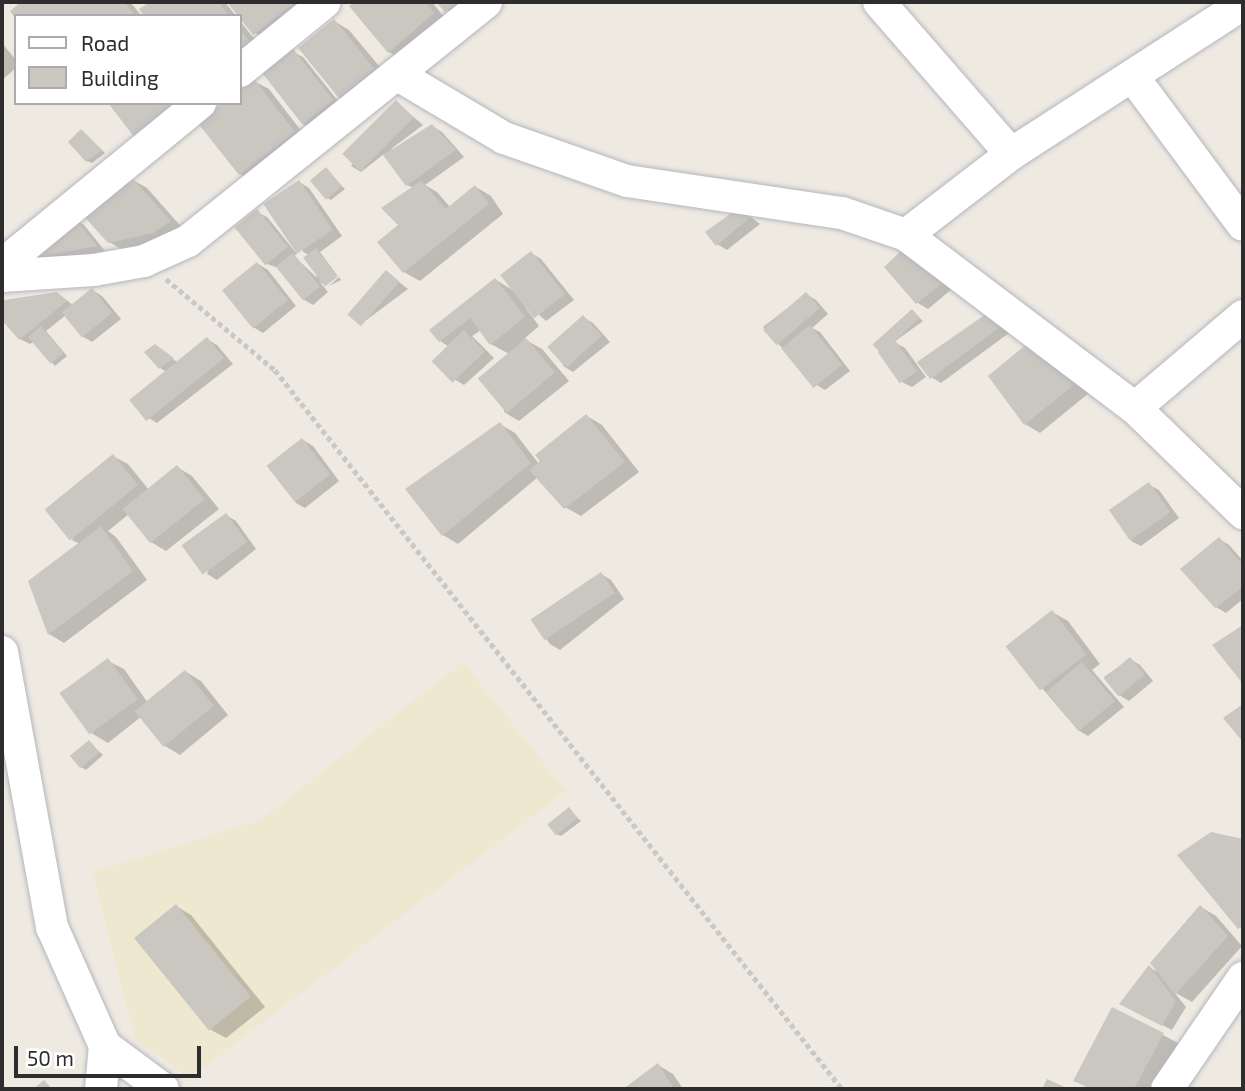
<!DOCTYPE html>
<html>
<head>
<meta charset="utf-8">
<style>
	body { margin:0 }
	#map { position:relative; width:1245px; height:1091px; overflow:hidden; background:#eeeae1; font-family:"Exo 2",sans-serif }
	div>[style] { position:absolute }
	.education>* { inset:0; background:#efe8d1 }
	.shadow>* { inset:0; background:#0003 }
	.building>* { inset:0; background:#cac6c0; transform-origin:0 0 }
	.path>* { height:4.5px; margin-top:-2.25px; transform-origin:0; background:repeating-linear-gradient(90deg,#c8c8c8 0 5px,transparent 0 8.5px) }
	.roads { filter:drop-shadow(0 0 2px #b4b5c0) drop-shadow(0 0 2px #b4b5c0) }
	.minor>* { height:32px; margin:-16px; padding:0 16px; transform-origin:16px; border-radius:16px; background:#fff }
	span { translate:-50% -50%; white-space:nowrap; text-align:center; line-height:1.15; -webkit-text-stroke:7px #fff; paint-order:stroke }
	.frame { position:absolute; inset:0; border:4px solid #2d2d2d; pointer-events:none }
	.legend { position:absolute; left:14px; top:14px; width:228px; height:91px; box-sizing:border-box; background:#fff; border:2px solid #ababab; margin:0; padding:9px 12px; list-style:none; font-size:21px; color:#2d2d2d }
	.legend li { display:flex; align-items:center; gap:14px; height:35px }
	.legend b { width:35px; border:2px solid #ababab }
	.scale { position:absolute; left:14px; top:1046px; width:187px; height:32px; box-sizing:border-box; border:4px solid #2d2d2d; border-top:0; padding-left:9px; font-size:21px; line-height:24px; white-space:nowrap; color:#2d2d2d; -webkit-text-stroke:5px #fff; paint-order:stroke }
</style>
</head>
<body>
<div id="map">
	<div class="education">
		<div style="clip-path:polygon(463px 662px,566px 791px,190px 1078px,136px 1040px,92px 872px,261px 820px)"></div>
	</div>
	<div class="shadow">
		<div style="clip-path:polygon(24px 2px,130px 2px,142px 16px,16px 16px,12px 11px)"></div>
		<div style="clip-path:polygon(153px 2px,225px 2px,236px 16px,146px 16px,141px 9px)"></div>
		<div style="clip-path:polygon(229px 2px,316px 2px,270px 42px,255px 33px)"></div>
		<div style="clip-path:polygon(358px 2px,432px 2px,448px 22px,405px 61px,389px 52px,352px 6px)"></div>
		<div style="clip-path:polygon(438px 2px,475px 2px,456px 16px)"></div>
		<div style="clip-path:polygon(240px 21px,264px 51px,240px 69px)"></div>
		<div style="clip-path:polygon(334px 21px,349px 30px,389px 78px,354px 105px,339px 96px)"></div>
		<div style="clip-path:polygon(2px 43px,16px 60px,16px 68px,2px 80px)"></div>
		<div style="clip-path:polygon(293px 52px,303px 57px,342px 106px,313px 130px,303px 124px)"></div>
		<div style="clip-path:polygon(254px 81px,269px 89px,309px 141px,255px 183px,240px 174px,240px 92px)"></div>
		<div style="clip-path:polygon(396px 102px,423px 125px,391px 149px,393px 151px,432px 126px,442px 132px,464px 157px,425px 185px,437px 192px,450px 207px,476px 187px,491px 196px,503px 214px,420px 281px,404px 272px,379px 242px,401px 225px,414px 188px,407px 185px,384px 154px,361px 172px,351px 166px)"></div>
		<div style="clip-path:polygon(82px 131px,105px 153px,92px 163px,87px 161px)"></div>
		<div style="clip-path:polygon(326px 170px,345px 189px,331px 200px,327px 198px)"></div>
		<div style="clip-path:polygon(131px 179px,147px 188px,185px 231px,125px 251px,109px 242px)"></div>
		<div style="clip-path:polygon(299px 182px,309px 188px,342px 236px,320px 252px,337px 275px,326px 285px,320px 282px,328px 292px,313px 305px,303px 299px,278px 268px,267px 264px,257px 212px,267px 217px,297px 254px,294px 256px,316px 277px,318px 275px,311px 256px,303px 252px)"></div>
		<div style="clip-path:polygon(740px 209px,760px 224px,727px 250px,717px 244px)"></div>
		<div style="clip-path:polygon(74px 219px,84px 225px,105px 251px,36px 265px,27px 260px)"></div>
		<div style="clip-path:polygon(531px 253px,541px 259px,574px 300px,546px 321px,528px 305px,525px 307px,539px 326px,524px 339px,542px 349px,569px 381px,519px 421px,504px 412px,509px 354px,491px 344px,481px 330px,472px 336px,494px 358px,464px 385px,454px 379px,448px 346px,440px 341px,496px 280px,516px 292px)"></div>
		<div style="clip-path:polygon(915px 255px,952px 289px,928px 309px,918px 303px,886px 267px)"></div>
		<div style="clip-path:polygon(258px 264px,268px 270px,296px 306px,263px 333px,253px 327px)"></div>
		<div style="clip-path:polygon(386px 272px,408px 289px,361px 324px,351px 318px)"></div>
		<div style="clip-path:polygon(339px 277px,341px 280px,329px 286px)"></div>
		<div style="clip-path:polygon(92px 290px,102px 296px,121px 319px,92px 342px,82px 336px,66px 315px,46px 331px,67px 356px,55px 366px,33px 342px,30px 344px,20px 339px,2px 318px,2px 305px,5px 302px,57px 293px,73px 305px)"></div>
		<div style="clip-path:polygon(806px 294px,816px 300px,828px 314px,812px 328px,820px 332px,850px 371px,825px 390px,815px 384px,763px 327px)"></div>
		<div style="clip-path:polygon(912px 311px,923px 321px,894px 342px,905px 348px,926px 377px,912px 387px,902px 382px,883px 350px,878px 347px)"></div>
		<div style="clip-path:polygon(986px 316px,1009px 333px,941px 383px,931px 377px)"></div>
		<div style="clip-path:polygon(583px 317px,593px 323px,610px 342px,573px 372px,563px 366px)"></div>
		<div style="clip-path:polygon(207px 339px,217px 345px,233px 364px,157px 423px,147px 417px,165px 371px,160px 368px,160px 349px,177px 362px)"></div>
		<div style="clip-path:polygon(1044px 354px,1089px 393px,1040px 433px,1025px 424px)"></div>
		<div style="clip-path:polygon(587px 416px,602px 425px,639px 472px,581px 516px,565px 507px,538px 477px,458px 544px,443px 535px,408px 490px,500px 424px,515px 433px,539px 464px)"></div>
		<div style="clip-path:polygon(303px 440px,313px 446px,339px 481px,305px 508px,296px 503px,269px 467px)"></div>
		<div style="clip-path:polygon(113px 456px,128px 464px,149px 490px,177px 467px,192px 476px,219px 509px,166px 551px,151px 542px,129px 514px,108px 531px,116px 537px,147px 580px,64px 643px,49px 634px,80px 544px,72px 540px)"></div>
		<div style="clip-path:polygon(1149px 485px,1159px 490px,1179px 518px,1141px 546px,1131px 541px)"></div>
		<div style="clip-path:polygon(226px 515px,236px 521px,256px 549px,217px 580px,207px 574px)"></div>
		<div style="clip-path:polygon(1219px 539px,1229px 545px,1243px 561px,1243px 599px,1226px 613px,1216px 607px)"></div>
		<div style="clip-path:polygon(601px 574px,611px 580px,624px 599px,560px 650px,550px 644px,537px 626px)"></div>
		<div style="clip-path:polygon(1052px 612px,1068px 621px,1100px 664px,1092px 670px,1124px 707px,1088px 736px,1078px 730px,1041px 687px)"></div>
		<div style="clip-path:polygon(1130px 659px,1140px 665px,1153px 681px,1129px 701px,1119px 695px,1104px 677px)"></div>
		<div style="clip-path:polygon(108px 661px,124px 669px,148px 703px,186px 672px,201px 681px,228px 715px,180px 755px,165px 746px,142px 716px,108px 743px,93px 734px,65px 697px)"></div>
		<div style="clip-path:polygon(89px 742px,103px 755px,86px 770px,81px 767px)"></div>
		<div style="clip-path:polygon(569px 810px,581px 821px,561px 836px,556px 834px)"></div>
		<div style="clip-path:polygon(1211px 834px,1243px 841px,1243px 930px,1239px 927px)"></div>
		<div style="clip-path:polygon(176px 906px,191px 915px,265px 1007px,226px 1038px,211px 1030px)"></div>
		<div style="clip-path:polygon(1201px 907px,1216px 916px,1242px 946px,1192px 1002px,1174px 992px,1186px 1007px,1172px 1030px,1131px 1009px,1149px 967px,1161px 974px)"></div>
		<div style="clip-path:polygon(1163px 1035px,1178px 1043px,1153px 1089px,1090px 1089px,1075px 1080px)"></div>
		<div style="clip-path:polygon(658px 1065px,673px 1074px,683px 1089px,626px 1089px)"></div>
	</div>
	<div class="building">
		<div style="clip-path:polygon(21px 2px,124px 2px,134px 14px,16px 16px,16px 19px,10px 11px)"></div>
		<div style="clip-path:polygon(150px 2px,218px 2px,229px 16px,144px 16px,139px 9px)"></div>
		<div style="clip-path:polygon(227px 2px,296px 2px,253px 35px)"></div>
		<div style="clip-path:polygon(355px 2px,425px 2px,434px 13px,388px 53px,349px 6px)"></div>
		<div style="clip-path:polygon(436px 2px,458px 2px,445px 12px)"></div>
		<div style="left:334px;top:19px;width:65px;height:46px;rotate:51deg"></div>
		<div style="clip-path:polygon(240px 29px,250px 42px,240px 49px)"></div>
		<div style="left:293px;top:49px;width:65px;height:39px;rotate:52deg"></div>
		<div style="clip-path:polygon(254px 79px,295px 132px,239px 175px,197px 122px,222px 103px,240px 103px,240px 90px)"></div>
		<div style="left:396px;top:100px;width:25px;height:76px;rotate:45deg"></div>
		<div style="clip-path:polygon(108px 103px,177px 103px,135px 138px)"></div>
		<div style="clip-path:polygon(432px 124px,456px 150px,406px 186px,383px 155px)"></div>
		<div style="clip-path:polygon(81px 129px,102px 150px,86px 162px,68px 142px)"></div>
		<div style="left:326px;top:167px;width:25px;height:21px;rotate:50deg"></div>
		<div style="clip-path:polygon(131px 177px,171px 221px,153px 233px,108px 243px,81px 213px)"></div>
		<div style="left:299px;top:180px;width:60px;height:43px;rotate:56deg"></div>
		<div style="clip-path:polygon(421px 181px,446px 209px,475px 185px,489px 204px,403px 273px,377px 242px,398px 225px,381px 208px)"></div>
		<div style="clip-path:polygon(740px 207px,751px 217px,716px 246px,705px 232px)"></div>
		<div style="left:257px;top:209px;width:49px;height:29px;rotate:51deg"></div>
		<div style="clip-path:polygon(74px 217px,97px 246px,24px 260px)"></div>
		<div style="clip-path:polygon(905px 247px,944px 282px,916px 304px,884px 267px)"></div>
		<div style="left:316px;top:248px;width:36px;height:16px;rotate:53deg"></div>
		<div style="left:531px;top:251px;width:55px;height:39px;rotate:52deg"></div>
		<div style="left:293px;top:253px;width:43px;height:22px;rotate:51deg"></div>
		<div style="left:257px;top:262px;width:49px;height:45px;rotate:51deg"></div>
		<div style="left:386px;top:270px;width:18px;height:59px;rotate:41deg"></div>
		<div style="clip-path:polygon(495px 278px,525px 317px,490px 345px,470px 318px,439px 342px,429px 330px)"></div>
		<div style="left:92px;top:288px;width:32px;height:39px;rotate:51deg"></div>
		<div style="clip-path:polygon(57px 292px,67px 301px,19px 340px,2px 320px,4px 300px)"></div>
		<div style="left:806px;top:292px;width:21px;height:57px;rotate:49deg"></div>
		<div style="left:912px;top:309px;width:12px;height:53px;rotate:48deg"></div>
		<div style="clip-path:polygon(986px 314px,1000px 327px,930px 379px,917px 362px)"></div>
		<div style="left:583px;top:315px;width:28px;height:48px;rotate:48deg"></div>
		<div style="left:810px;top:325px;width:51px;height:37px;rotate:51deg"></div>
		<div style="left:41px;top:326px;width:35px;height:17px;rotate:50deg"></div>
		<div style="left:464px;top:330px;width:30px;height:45px;rotate:46deg"></div>
		<div style="left:207px;top:337px;width:27px;height:100px;rotate:51deg"></div>
		<div style="left:526px;top:338px;width:45px;height:63px;rotate:50deg"></div>
		<div style="left:895px;top:340px;width:38px;height:21px;rotate:55deg"></div>
		<div style="clip-path:polygon(1028px 343px,1075px 384px,1024px 425px,988px 376px)"></div>
		<div style="clip-path:polygon(155px 344px,174px 358px,159px 369px,144px 352px)"></div>
		<div style="clip-path:polygon(586px 414px,625px 462px,564px 509px,529px 470px,540px 461px,535px 455px)"></div>
		<div style="clip-path:polygon(500px 422px,531px 463px,442px 536px,405px 489px)"></div>
		<div style="left:302px;top:438px;width:46px;height:45px;rotate:52deg"></div>
		<div style="left:113px;top:454px;width:40px;height:88px;rotate:51deg"></div>
		<div style="left:177px;top:465px;width:44px;height:70px;rotate:51deg"></div>
		<div style="left:1149px;top:482px;width:37px;height:49px;rotate:55deg"></div>
		<div style="left:226px;top:513px;width:36px;height:55px;rotate:54deg"></div>
		<div style="clip-path:polygon(101px 526px,133px 571px,48px 635px,28px 581px)"></div>
		<div style="clip-path:polygon(1219px 537px,1243px 565px,1243px 587px,1215px 608px,1180px 569px)"></div>
		<div style="left:601px;top:572px;width:25px;height:85px;rotate:56deg"></div>
		<div style="left:1052px;top:610px;width:56px;height:59px;rotate:52deg"></div>
		<div style="clip-path:polygon(1243px 625px,1243px 684px,1212px 645px)"></div>
		<div style="left:1130px;top:657px;width:23px;height:34px;rotate:50deg"></div>
		<div style="left:108px;top:658px;width:51px;height:60px;rotate:54deg"></div>
		<div style="left:1082px;top:662px;width:51px;height:47px;rotate:50deg"></div>
		<div style="left:185px;top:670px;width:46px;height:65px;rotate:51deg"></div>
		<div style="clip-path:polygon(1243px 704px,1243px 742px,1223px 718px)"></div>
		<div style="left:89px;top:740px;width:16px;height:25px;rotate:50deg"></div>
		<div style="left:569px;top:807px;width:14px;height:28px;rotate:51deg"></div>
		<div style="clip-path:polygon(1211px 832px,1243px 839px,1243px 925px,1238px 929px,1177px 855px)"></div>
		<div style="left:176px;top:904px;width:119px;height:54px;rotate:51deg"></div>
		<div style="clip-path:polygon(1200px 905px,1228px 936px,1175px 995px,1150px 963px)"></div>
		<div style="clip-path:polygon(1149px 965px,1176px 1001px,1162px 1026px,1119px 1004px)"></div>
		<div style="clip-path:polygon(1112px 1007px,1164px 1033px,1134px 1089px,1092px 1089px,1073px 1081px)"></div>
		<div style="clip-path:polygon(658px 1063px,674px 1089px,623px 1089px)"></div>
		<div style="clip-path:polygon(1047px 1079px,1069px 1089px,1042px 1089px)"></div>
		<div style="clip-path:polygon(44px 1080px,52px 1089px,33px 1089px)"></div>
	</div>
	<div class="path">
		<div style="left:166px;top:279px;width:142px;rotate:39.9deg"></div>
		<div style="left:275px;top:370px;width:916px;rotate:51.74deg"></div>
	</div>
	<div class="roads">
		<div class="minor">
			<div style="left:879px;top:2px;width:201px;rotate:49deg"></div>
			<div style="left:240px;top:71px;width:109px;rotate:-39.1deg"></div>
			<div style="left:398px;top:75px;width:123px;rotate:30.7deg"></div>
			<div style="left:504px;top:138px;width:130px;rotate:19.3deg"></div>
			<div style="left:627px;top:181px;width:217px;rotate:8.5deg"></div>
			<div style="left:842px;top:213px;width:68px;rotate:19deg"></div>
			<div style="left:906px;top:235px;width:287px;rotate:37.1deg"></div>
			<div style="left:1135px;top:408px;width:151px;rotate:44.2deg"></div>
			<div style="left:1133px;top:77px;width:184px;rotate:53.4deg"></div>
			<div style="left:906px;top:235px;width:133px;rotate:-37.6deg"></div>
			<div style="left:1011px;top:154px;width:276px;rotate:-32.9deg"></div>
			<div style="left:2px;top:265px;width:256px;rotate:-39.3deg"></div>
			<div style="left:2px;top:276px;width:92px;rotate:-3.7deg"></div>
			<div style="left:94px;top:270px;width:51px;rotate:-10.2deg"></div>
			<div style="left:144px;top:261px;width:48px;rotate:-24.4deg"></div>
			<div style="left:188px;top:241px;width:382px;rotate:-38.7deg"></div>
			<div style="left:1135px;top:408px;width:142px;rotate:-40.4deg"></div>
			<div style="left:2px;top:652px;width:280px;rotate:79.7deg"></div>
			<div style="left:52px;top:927px;width:130px;rotate:66deg"></div>
			<div style="left:105px;top:1046px;width:72px;rotate:36.6deg"></div>
			<div style="left:101px;top:1089px;width:43px;rotate:-84.7deg"></div>
			<div style="left:1167px;top:1089px;width:135px;rotate:-55.6deg"></div>
		</div>
	</div>
	<div class="frame"></div>
	<ul class="legend">
	<li><b style="height:9px;background:#fff"></b>Road</li>
	<li><b style="height:19px;background:#cac6c0"></b>Building</li>
	</ul>
	<div class="scale">50 m</div>
</div>
</body>
</html>
